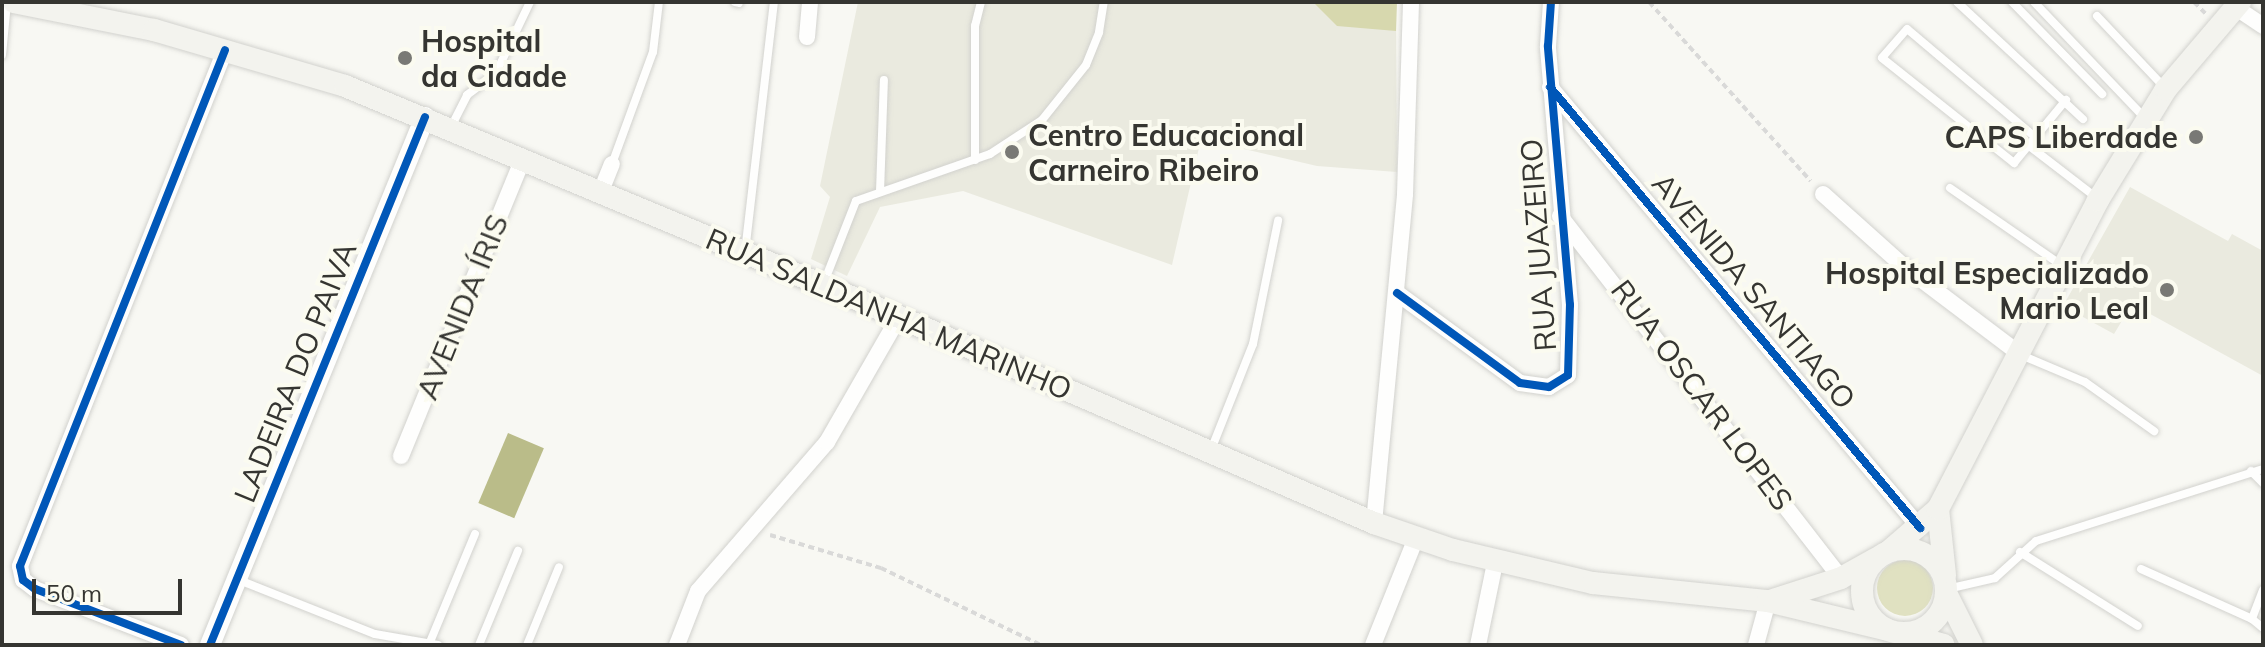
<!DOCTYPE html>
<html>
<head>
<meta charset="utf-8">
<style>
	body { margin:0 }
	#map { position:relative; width:2265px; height:647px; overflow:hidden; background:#f8f8f3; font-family:Mulish,sans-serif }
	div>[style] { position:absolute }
	.built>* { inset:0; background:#eaeadf }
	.green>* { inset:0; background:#e0e1c1 }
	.round { border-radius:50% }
	.forest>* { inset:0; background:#d7d8ae }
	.water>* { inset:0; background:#babc89; transform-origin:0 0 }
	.path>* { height:4px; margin-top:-2px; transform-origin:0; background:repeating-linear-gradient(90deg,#d9d9d8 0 6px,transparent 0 10px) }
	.roads { filter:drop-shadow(0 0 2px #d2d2ce) drop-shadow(0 0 2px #d2d2ce) }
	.service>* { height:8px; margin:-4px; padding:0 4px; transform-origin:4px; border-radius:4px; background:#fefefd }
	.minor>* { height:16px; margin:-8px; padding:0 8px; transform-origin:8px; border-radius:8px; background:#fefefd }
	.tertiary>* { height:20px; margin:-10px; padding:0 10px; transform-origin:10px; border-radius:10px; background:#fefefd }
	.secondary>* { height:22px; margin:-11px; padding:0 11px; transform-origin:11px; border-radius:11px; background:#f3f3ee }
	.secondary>.ring { margin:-11px; padding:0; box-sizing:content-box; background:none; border:22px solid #f3f3ee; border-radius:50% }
	.cycleway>* { height:8px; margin:-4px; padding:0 4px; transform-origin:4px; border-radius:4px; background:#0057b8 }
	.dots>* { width:22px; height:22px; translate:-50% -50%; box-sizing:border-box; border:4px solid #fbfbf0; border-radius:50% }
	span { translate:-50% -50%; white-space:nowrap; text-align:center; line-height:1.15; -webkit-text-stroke:8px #fbfbf0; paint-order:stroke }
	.poi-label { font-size:30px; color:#353531; font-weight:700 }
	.left { translate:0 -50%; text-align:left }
	.right { translate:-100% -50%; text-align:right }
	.street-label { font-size:30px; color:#353531 }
	.frame { position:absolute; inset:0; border:4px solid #353531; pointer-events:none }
	.scale { position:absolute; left:32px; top:579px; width:150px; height:36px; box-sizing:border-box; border:4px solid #353531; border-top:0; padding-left:10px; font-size:24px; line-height:28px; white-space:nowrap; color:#353531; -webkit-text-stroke:6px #fbfbf0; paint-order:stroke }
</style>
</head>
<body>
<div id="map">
	<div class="built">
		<div style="clip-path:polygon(858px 2px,1396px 2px,1397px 172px,1317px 166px,1201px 139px,1172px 265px,963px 191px,880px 207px,847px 276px,811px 259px,830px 197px,820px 186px)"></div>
		<div style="clip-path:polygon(2130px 187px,2228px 241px,2232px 234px,2263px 251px,2263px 376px,2132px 304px,2114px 334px,2063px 306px)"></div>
	</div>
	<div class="green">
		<div class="round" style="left:1877px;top:560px;width:56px;height:56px"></div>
	</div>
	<div class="forest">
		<div style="clip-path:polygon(1313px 2px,1397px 2px,1396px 31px,1337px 26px)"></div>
	</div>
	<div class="water">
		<div style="left:508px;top:433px;width:39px;height:76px;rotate:23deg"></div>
	</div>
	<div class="path">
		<div style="left:1649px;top:2px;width:241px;rotate:47.9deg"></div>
		<div style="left:2194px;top:2px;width:16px;rotate:45deg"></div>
		<div style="left:770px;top:535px;width:116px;rotate:16.6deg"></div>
		<div style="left:881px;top:568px;width:178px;rotate:25.7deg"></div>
	</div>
	<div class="roads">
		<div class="service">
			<div style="left:735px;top:2px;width:4px;rotate:14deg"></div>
			<div style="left:1957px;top:2px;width:172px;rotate:42.9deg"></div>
			<div style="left:2012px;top:2px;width:129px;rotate:45.6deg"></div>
			<div style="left:2034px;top:2px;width:162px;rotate:46.3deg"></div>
			<div style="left:2097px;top:16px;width:99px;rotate:46.6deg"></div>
			<div style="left:2px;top:55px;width:53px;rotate:-84.6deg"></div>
			<div style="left:451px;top:127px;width:36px;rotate:-63deg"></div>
			<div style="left:467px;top:95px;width:36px;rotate:-37deg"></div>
			<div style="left:496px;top:73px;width:79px;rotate:-64.4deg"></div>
			<div style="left:2035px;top:137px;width:167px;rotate:-139.8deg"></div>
			<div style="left:1907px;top:29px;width:38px;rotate:131deg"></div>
			<div style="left:1882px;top:58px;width:169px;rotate:38.5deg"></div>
			<div style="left:2014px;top:163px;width:82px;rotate:-50.5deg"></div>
			<div style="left:2028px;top:145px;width:88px;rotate:37.6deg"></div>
			<div style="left:975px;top:160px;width:134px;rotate:-90deg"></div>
			<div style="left:975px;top:26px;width:25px;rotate:-76deg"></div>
			<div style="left:612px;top:164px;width:119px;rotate:-69.9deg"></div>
			<div style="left:653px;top:52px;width:50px;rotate:-83.2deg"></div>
			<div style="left:1950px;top:188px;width:135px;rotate:34.7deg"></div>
			<div style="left:880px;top:192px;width:112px;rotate:-88deg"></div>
			<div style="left:745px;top:252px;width:252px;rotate:-83.4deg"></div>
			<div style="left:823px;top:285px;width:90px;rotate:-68.6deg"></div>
			<div style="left:856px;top:201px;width:142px;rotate:-19.3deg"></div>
			<div style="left:990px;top:154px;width:62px;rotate:-33.2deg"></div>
			<div style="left:1042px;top:120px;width:70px;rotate:-51.3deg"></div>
			<div style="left:1086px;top:65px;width:35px;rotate:-68deg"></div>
			<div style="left:1099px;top:32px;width:30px;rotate:-81deg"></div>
			<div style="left:2021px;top:355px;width:69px;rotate:22.9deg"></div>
			<div style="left:2085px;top:382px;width:85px;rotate:35.4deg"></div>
			<div style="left:1211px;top:450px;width:114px;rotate:-68.4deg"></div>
			<div style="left:1253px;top:344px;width:126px;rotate:-78.5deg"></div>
			<div style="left:2251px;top:471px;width:17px;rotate:45deg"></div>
			<div style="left:2020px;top:552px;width:139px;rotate:32.1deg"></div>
			<div style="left:2141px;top:569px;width:122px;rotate:24.2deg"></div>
			<div style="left:239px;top:580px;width:146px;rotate:21.7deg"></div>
			<div style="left:375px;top:634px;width:64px;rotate:9.9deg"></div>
			<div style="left:1947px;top:589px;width:49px;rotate:-12.9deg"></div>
			<div style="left:1995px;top:578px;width:55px;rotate:-42.1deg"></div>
			<div style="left:2036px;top:541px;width:238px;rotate:-17.6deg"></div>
			<div style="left:2263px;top:590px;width:31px;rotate:111deg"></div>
			<div style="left:2252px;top:619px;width:14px;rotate:39deg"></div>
			<div style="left:430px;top:642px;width:117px;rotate:-67.4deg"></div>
			<div style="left:479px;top:645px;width:102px;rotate:-67.5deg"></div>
			<div style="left:527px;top:645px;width:84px;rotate:-67.7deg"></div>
		</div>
		<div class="minor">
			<div style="left:2235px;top:7px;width:34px;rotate:34deg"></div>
			<div style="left:807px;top:37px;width:35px;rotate:-85deg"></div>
			<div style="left:1550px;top:87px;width:576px;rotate:50deg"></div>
			<div style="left:601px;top:191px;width:29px;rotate:-68deg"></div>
			<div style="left:1823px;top:194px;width:106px;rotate:41.9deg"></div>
			<div style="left:1902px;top:265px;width:144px;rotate:37.1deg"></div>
			<div style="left:1560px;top:216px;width:458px;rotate:52.2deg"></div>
			<div style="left:1397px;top:293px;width:152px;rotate:36.2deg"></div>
			<div style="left:1520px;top:383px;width:29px;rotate:8deg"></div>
			<div style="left:1549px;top:387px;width:22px;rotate:-32deg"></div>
			<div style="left:1568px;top:375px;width:70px;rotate:-88.4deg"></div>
			<div style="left:1570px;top:305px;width:260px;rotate:-94.9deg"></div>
			<div style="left:1548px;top:46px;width:44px;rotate:-86.1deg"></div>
			<div style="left:401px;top:456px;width:321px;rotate:-67.7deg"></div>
			<div style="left:1374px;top:523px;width:330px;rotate:-84.6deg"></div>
			<div style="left:1405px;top:194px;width:192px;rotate:-88.2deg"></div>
			<div style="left:181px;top:645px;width:156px;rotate:-159deg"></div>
			<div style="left:35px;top:589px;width:15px;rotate:-143deg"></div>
			<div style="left:23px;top:580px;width:14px;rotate:-102deg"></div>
			<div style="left:20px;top:566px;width:555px;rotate:-68.33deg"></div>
			<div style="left:677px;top:645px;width:58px;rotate:-68.7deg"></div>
			<div style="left:698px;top:591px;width:197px;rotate:-49.1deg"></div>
			<div style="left:827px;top:442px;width:144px;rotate:-60.1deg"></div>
			<div style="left:1373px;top:645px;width:115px;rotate:-68.1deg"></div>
			<div style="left:1478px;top:645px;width:84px;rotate:-78.3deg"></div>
			<div style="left:1756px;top:645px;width:46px;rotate:-74.7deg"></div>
		</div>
		<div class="tertiary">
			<div style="left:210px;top:645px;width:570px;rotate:-67.84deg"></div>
		</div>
		<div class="secondary">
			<div style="left:14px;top:2px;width:143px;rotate:11.3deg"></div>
			<div style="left:154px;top:30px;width:199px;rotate:16.3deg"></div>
			<div style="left:345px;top:86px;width:600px;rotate:22.63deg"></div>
			<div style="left:899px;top:317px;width:518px;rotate:23.45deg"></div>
			<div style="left:1374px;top:523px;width:83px;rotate:18.9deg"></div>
			<div style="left:1453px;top:550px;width:144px;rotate:13.3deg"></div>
			<div style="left:1593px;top:583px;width:176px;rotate:5.9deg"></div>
			<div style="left:1768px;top:601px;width:123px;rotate:13.6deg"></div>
			<div style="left:1938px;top:509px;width:66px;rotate:83.9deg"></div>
			<div class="ring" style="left:1862px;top:549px;width:62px;height:62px"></div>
			<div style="left:1888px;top:552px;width:66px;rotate:-40.7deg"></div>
			<div style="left:1938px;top:509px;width:348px;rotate:-62.6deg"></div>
			<div style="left:2098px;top:200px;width:130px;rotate:-58.5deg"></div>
			<div style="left:2166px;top:89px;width:114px;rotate:-49.6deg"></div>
			<div style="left:1946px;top:593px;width:58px;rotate:63.4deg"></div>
			<div style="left:1773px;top:600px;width:71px;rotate:-17.9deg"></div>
			<div style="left:1841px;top:578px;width:39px;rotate:-29deg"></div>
			<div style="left:1904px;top:634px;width:41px;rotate:15.4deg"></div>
		</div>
	</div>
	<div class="cycleway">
		<div style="left:1550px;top:87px;width:576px;rotate:50deg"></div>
		<div style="left:1397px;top:293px;width:152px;rotate:36.2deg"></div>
		<div style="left:1520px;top:383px;width:29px;rotate:8deg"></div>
		<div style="left:1549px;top:387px;width:22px;rotate:-32deg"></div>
		<div style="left:1568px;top:375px;width:70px;rotate:-88.4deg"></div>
		<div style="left:1570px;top:305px;width:260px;rotate:-94.9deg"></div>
		<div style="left:1548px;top:46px;width:44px;rotate:-86.1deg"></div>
		<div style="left:181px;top:645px;width:156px;rotate:-159deg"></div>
		<div style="left:35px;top:589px;width:15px;rotate:-143deg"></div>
		<div style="left:23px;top:580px;width:14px;rotate:-102deg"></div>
		<div style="left:20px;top:566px;width:555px;rotate:-68.33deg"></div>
		<div style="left:210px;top:645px;width:570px;rotate:-67.84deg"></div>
	</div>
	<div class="dots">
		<div style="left:405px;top:58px;background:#797975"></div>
		<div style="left:2196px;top:137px;background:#797975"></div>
		<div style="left:1012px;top:152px;background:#797975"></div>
		<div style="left:2167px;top:290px;background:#797975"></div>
	</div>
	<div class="poi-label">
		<span class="left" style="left:421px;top:58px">Hospital<br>da Cidade</span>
		<span class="left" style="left:1028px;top:152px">Centro Educacional<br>Carneiro Ribeiro</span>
		<span class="right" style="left:2178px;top:137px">CAPS Liberdade</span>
		<span class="right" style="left:2149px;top:290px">Hospital Especializado<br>Mario Leal</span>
	</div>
	<div class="street-label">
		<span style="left:1538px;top:245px;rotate:-94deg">RUA JUAZEIRO</span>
		<span style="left:1754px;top:291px;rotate:50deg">AVENIDA SANTIAGO</span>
		<span style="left:462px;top:307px;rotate:-68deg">AVENIDA ÍRIS</span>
		<span style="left:889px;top:314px;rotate:23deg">RUA SALDANHA MARINHO</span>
		<span style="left:295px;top:372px;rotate:-68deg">LADEIRA DO PAIVA</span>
		<span style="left:1702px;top:395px;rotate:53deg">RUA OSCAR LOPES</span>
	</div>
	<div class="frame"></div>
	<div class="scale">50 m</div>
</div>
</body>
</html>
